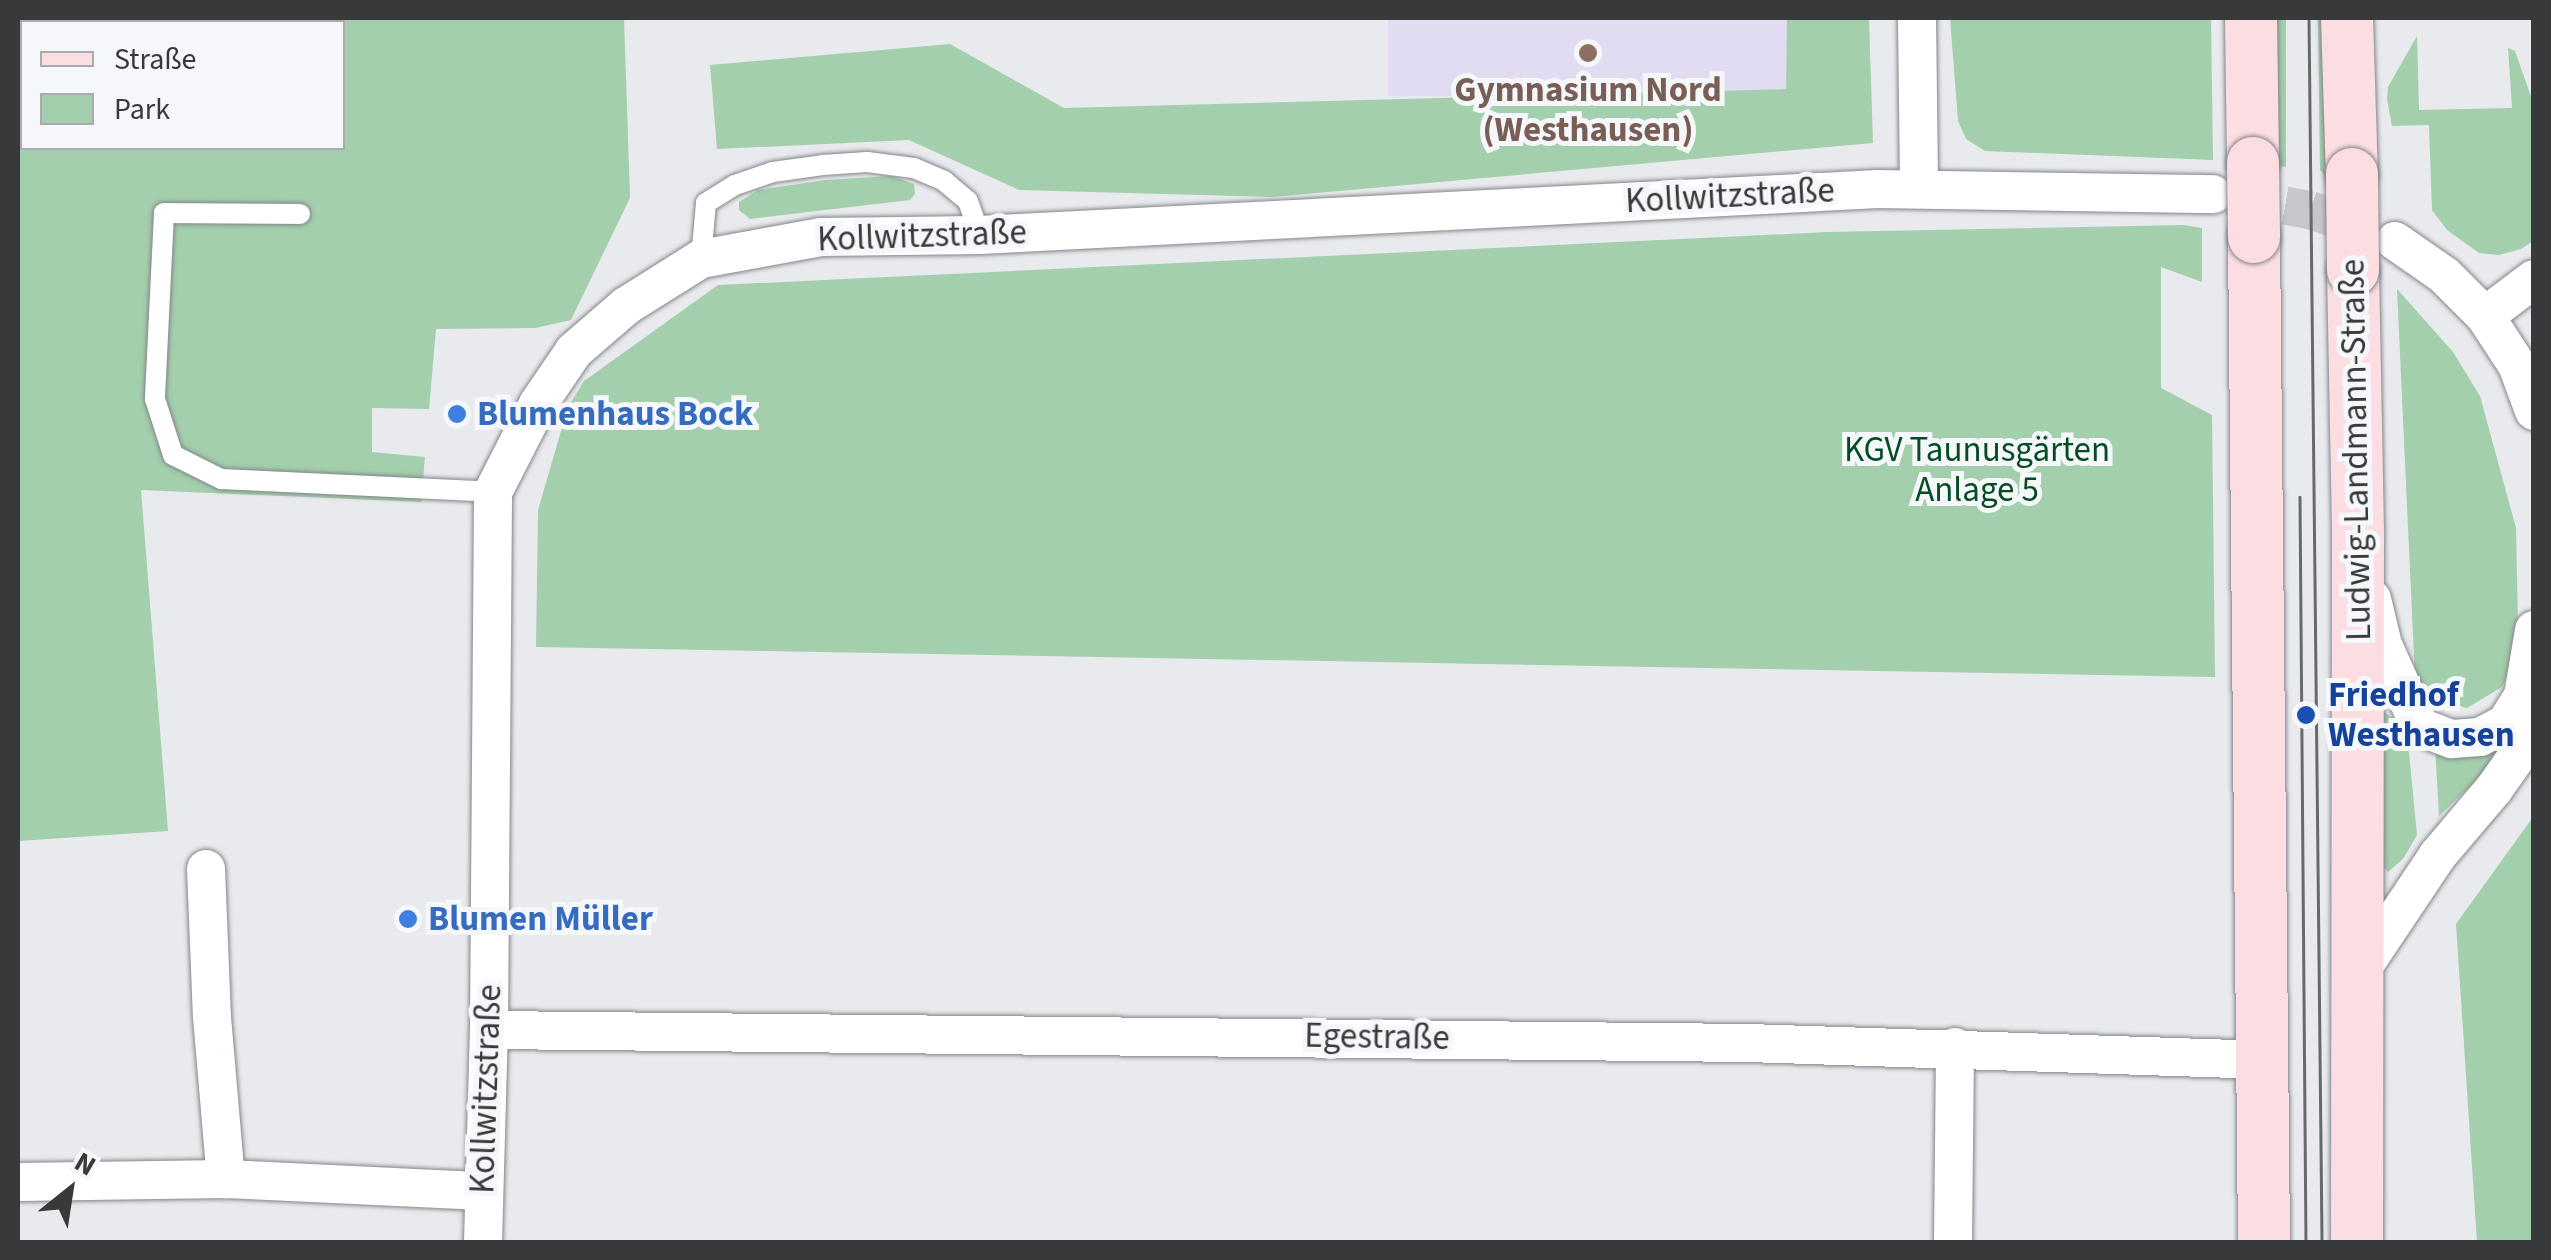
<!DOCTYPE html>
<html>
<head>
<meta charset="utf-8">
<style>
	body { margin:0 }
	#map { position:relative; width:2551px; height:1260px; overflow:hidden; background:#e8eaee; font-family:"Source Sans 3",sans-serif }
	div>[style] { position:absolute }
	.education>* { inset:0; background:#e2dcf2; transform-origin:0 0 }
	.green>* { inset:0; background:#a3cfac }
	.minor-tunnel>* { height:38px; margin-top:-19px; transform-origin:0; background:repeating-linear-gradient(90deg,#c5c7ca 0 38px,transparent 0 57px) }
	.roads { filter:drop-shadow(0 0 2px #84868a) drop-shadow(0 0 2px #84868a) }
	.service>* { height:20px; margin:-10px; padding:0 10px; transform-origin:10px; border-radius:10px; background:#fff }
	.minor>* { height:38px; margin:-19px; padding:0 19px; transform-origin:19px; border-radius:19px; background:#fff }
	.secondary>* { height:52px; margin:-26px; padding:0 26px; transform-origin:26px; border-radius:26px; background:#fcdde2 }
	.tram>* { height:2.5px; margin:-1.25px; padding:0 1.25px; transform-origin:1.25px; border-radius:1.25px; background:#68696b }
	.bridges { filter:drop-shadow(0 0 2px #84868a) drop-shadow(0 0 2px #84868a) }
	.secondary-bridge>* { height:52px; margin:-26px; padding:0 26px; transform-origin:26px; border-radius:26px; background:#fcdde2 }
	.dots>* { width:28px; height:28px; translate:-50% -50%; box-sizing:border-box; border:5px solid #f5f7fb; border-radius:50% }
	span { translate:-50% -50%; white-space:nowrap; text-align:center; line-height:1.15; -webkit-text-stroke:10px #f5f7fb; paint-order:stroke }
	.education-label { font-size:35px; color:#785e54; font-weight:700 }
	.street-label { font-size:35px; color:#38393a }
	.shop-label { font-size:35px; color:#366cbe; font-weight:700 }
	.left { translate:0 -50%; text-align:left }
	.park-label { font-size:35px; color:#024e22 }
	.transit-label { font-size:35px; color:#164399; font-weight:700 }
	.frame { position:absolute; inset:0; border:20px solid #38393a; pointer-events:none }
	.legend { position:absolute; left:20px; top:20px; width:325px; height:130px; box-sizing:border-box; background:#f5f7fb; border:2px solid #a9abae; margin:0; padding:12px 18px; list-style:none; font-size:30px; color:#38393a }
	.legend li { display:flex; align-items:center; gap:20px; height:50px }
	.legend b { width:50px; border:2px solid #a9abae }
	.north { position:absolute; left:20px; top:1140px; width:100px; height:100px; -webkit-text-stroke:8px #f5f7fb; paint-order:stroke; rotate:30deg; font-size:28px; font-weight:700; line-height:40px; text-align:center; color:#38393a }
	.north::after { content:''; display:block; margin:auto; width:35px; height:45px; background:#38393a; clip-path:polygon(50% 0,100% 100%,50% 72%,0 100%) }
</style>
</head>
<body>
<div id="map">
	<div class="education">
		<div style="left:1388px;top:18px;width:399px;height:78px"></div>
	</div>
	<div class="green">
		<div style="clip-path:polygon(evenodd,18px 18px,624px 18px,630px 198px,571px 320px,535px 328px,436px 329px,429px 409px,372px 408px,372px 452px,425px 457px,421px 502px,141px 490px,168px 831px,18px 841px,18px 18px,22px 22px,342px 22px,342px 148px,22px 148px,22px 22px)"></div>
		<div style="clip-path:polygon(1787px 18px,1869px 18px,1873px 143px,1272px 197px,1019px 190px,909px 140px,717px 149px,710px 65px,950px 44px,1064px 108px,1786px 89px)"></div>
		<div style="clip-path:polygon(1950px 18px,2211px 18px,2213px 160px,1985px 151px,1966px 139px,1958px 121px)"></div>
		<div style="clip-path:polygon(2275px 18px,2286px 18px,2286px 167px,2272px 165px)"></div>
		<div style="clip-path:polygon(2318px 18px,2331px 18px,2326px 177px,2320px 170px)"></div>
		<div style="clip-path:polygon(2417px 36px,2419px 110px,2512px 108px,2508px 48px,2515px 51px,2534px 105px,2533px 241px,2521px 249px,2499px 255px,2479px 253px,2447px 230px,2432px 210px,2429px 125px,2392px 126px,2387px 99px,2388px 87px)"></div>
		<div style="clip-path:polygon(892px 176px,914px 184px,915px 194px,910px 200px,750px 219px,739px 210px,739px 202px,758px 190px,825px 180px)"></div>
		<div style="clip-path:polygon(2183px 225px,2202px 228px,2202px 282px,2161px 267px,2161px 388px,2212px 415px,2215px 677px,536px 647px,538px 510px,568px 407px,584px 381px,718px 285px,1828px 232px)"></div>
		<div style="clip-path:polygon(2397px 289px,2453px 352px,2480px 396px,2516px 528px,2518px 627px,2513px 663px,2502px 687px,2467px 708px,2430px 698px,2415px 678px)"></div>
		<div style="clip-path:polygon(2381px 711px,2398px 720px,2407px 732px,2417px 835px,2403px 859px,2388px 872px,2382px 865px)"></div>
		<div style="clip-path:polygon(2496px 743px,2506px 752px,2439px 816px,2435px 745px)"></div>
		<div style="clip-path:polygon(2533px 817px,2533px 1242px,2477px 1242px,2456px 924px)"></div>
	</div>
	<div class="minor-tunnel">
		<div style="left:2229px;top:196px;width:82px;rotate:9.8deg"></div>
		<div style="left:2310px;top:210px;width:68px;rotate:19deg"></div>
	</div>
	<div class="roads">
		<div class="service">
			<div style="left:300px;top:214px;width:136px;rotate:-179.6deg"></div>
			<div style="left:164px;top:213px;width:186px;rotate:92.8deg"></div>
			<div style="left:155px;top:399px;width:59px;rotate:72.2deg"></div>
			<div style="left:173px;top:455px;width:54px;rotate:26.6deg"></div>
			<div style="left:221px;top:479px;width:272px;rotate:2.7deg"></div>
			<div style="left:701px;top:259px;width:56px;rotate:-84.9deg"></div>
			<div style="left:706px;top:203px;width:34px;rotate:-32deg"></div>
			<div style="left:735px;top:185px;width:40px;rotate:-18.9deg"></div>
			<div style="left:773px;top:172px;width:50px;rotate:-8deg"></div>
			<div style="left:823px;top:165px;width:44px;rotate:-3.9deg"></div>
			<div style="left:867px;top:162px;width:47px;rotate:7.3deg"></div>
			<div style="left:914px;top:168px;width:33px;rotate:23deg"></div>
			<div style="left:944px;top:181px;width:31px;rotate:40deg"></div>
			<div style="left:968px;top:201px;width:36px;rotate:71deg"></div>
		</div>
		<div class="minor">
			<div style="left:1917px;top:18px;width:170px;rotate:89.3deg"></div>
			<div style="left:2395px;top:241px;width:60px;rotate:34.8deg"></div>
			<div style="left:2444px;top:275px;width:58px;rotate:45deg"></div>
			<div style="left:2485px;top:316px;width:59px;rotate:56.9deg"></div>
			<div style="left:2517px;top:365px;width:49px;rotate:69.7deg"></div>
			<div style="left:2485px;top:316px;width:61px;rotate:-37.1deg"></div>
			<div style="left:2372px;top:599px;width:47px;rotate:76.6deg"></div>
			<div style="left:2383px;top:645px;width:90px;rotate:65.7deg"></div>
			<div style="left:2420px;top:727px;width:34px;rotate:21deg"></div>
			<div style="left:2452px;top:739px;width:28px;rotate:-4deg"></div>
			<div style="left:2480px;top:737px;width:30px;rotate:-28deg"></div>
			<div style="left:2506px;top:723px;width:32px;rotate:-58deg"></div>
			<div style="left:2523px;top:696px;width:67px;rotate:-80.5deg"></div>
			<div style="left:206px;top:869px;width:148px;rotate:87.7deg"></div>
			<div style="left:212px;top:1017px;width:163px;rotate:85.1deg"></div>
			<div style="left:2359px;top:973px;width:142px;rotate:-56.2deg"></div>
			<div style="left:2438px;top:855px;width:87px;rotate:-49.7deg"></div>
			<div style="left:2494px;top:789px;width:70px;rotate:-54.9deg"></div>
			<div style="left:489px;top:1030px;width:1259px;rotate:0.59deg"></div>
			<div style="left:1748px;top:1043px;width:517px;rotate:1.88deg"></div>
			<div style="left:18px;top:1182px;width:208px;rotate:-0.8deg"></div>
			<div style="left:226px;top:1179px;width:257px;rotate:2.7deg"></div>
			<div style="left:483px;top:1242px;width:212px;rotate:-88.4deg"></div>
			<div style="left:489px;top:1030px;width:538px;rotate:-89.57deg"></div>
			<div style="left:493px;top:492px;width:99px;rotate:-62.9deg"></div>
			<div style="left:538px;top:404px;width:64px;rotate:-55.8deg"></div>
			<div style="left:574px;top:351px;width:69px;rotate:-40.9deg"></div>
			<div style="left:626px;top:306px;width:89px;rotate:-32.1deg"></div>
			<div style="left:701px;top:259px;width:122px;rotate:-10.4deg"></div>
			<div style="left:821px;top:237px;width:159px;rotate:-0.7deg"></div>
			<div style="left:980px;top:235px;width:899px;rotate:-2.93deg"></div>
			<div style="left:1878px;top:189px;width:335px;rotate:0.9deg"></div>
			<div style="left:1953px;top:1242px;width:195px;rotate:-89.4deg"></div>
		</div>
		<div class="secondary">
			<div style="left:2251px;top:18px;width:145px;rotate:89.2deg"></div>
			<div style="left:2347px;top:18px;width:156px;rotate:88.2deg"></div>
			<div style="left:2254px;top:237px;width:1005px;rotate:89.43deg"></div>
			<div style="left:2353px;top:270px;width:267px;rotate:88.9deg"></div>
			<div style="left:2358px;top:537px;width:705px;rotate:90.08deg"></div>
		</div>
	</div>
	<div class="tram">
		<div style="left:2309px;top:18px;width:1224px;rotate:89.39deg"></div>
		<div style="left:2300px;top:497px;width:745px;rotate:89.54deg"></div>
	</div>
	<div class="bridges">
		<div class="secondary-bridge">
			<div style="left:2253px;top:163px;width:74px;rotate:89.2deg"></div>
			<div style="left:2352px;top:174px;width:96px;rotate:89.4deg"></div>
		</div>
	</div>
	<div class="dots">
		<div style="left:1588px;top:53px;background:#8d6e63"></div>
		<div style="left:457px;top:414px;background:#3f7fe0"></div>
		<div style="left:2306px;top:715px;background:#1a4fb4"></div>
		<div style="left:408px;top:919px;background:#3f7fe0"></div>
	</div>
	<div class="education-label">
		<span style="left:1588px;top:110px">Gymnasium Nord<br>(Westhausen)</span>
	</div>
	<div class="street-label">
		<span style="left:1730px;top:196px;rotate:-3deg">Kollwitzstraße</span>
		<span style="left:922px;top:236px;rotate:-2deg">Kollwitzstraße</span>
		<span style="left:2356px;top:450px;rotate:-91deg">Ludwig-Landmann-Straße</span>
		<span style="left:1377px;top:1037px;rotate:1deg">Egestraße</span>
		<span style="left:486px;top:1089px;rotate:-88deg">Kollwitzstraße</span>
	</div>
	<div class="shop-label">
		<span class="left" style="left:477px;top:414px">Blumenhaus Bock</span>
		<span class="left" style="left:428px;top:919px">Blumen Müller</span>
	</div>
	<div class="park-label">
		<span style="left:1977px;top:470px">KGV Taunusgärten<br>Anlage 5</span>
	</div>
	<div class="transit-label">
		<span class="left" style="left:2328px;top:715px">Friedhof<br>Westhausen</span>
	</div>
	<div class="frame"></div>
	<ul class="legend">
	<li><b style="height:12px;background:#fcdde2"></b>Straße</li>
	<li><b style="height:28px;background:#a3cfac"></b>Park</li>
	</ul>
	<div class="north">N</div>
</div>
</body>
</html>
